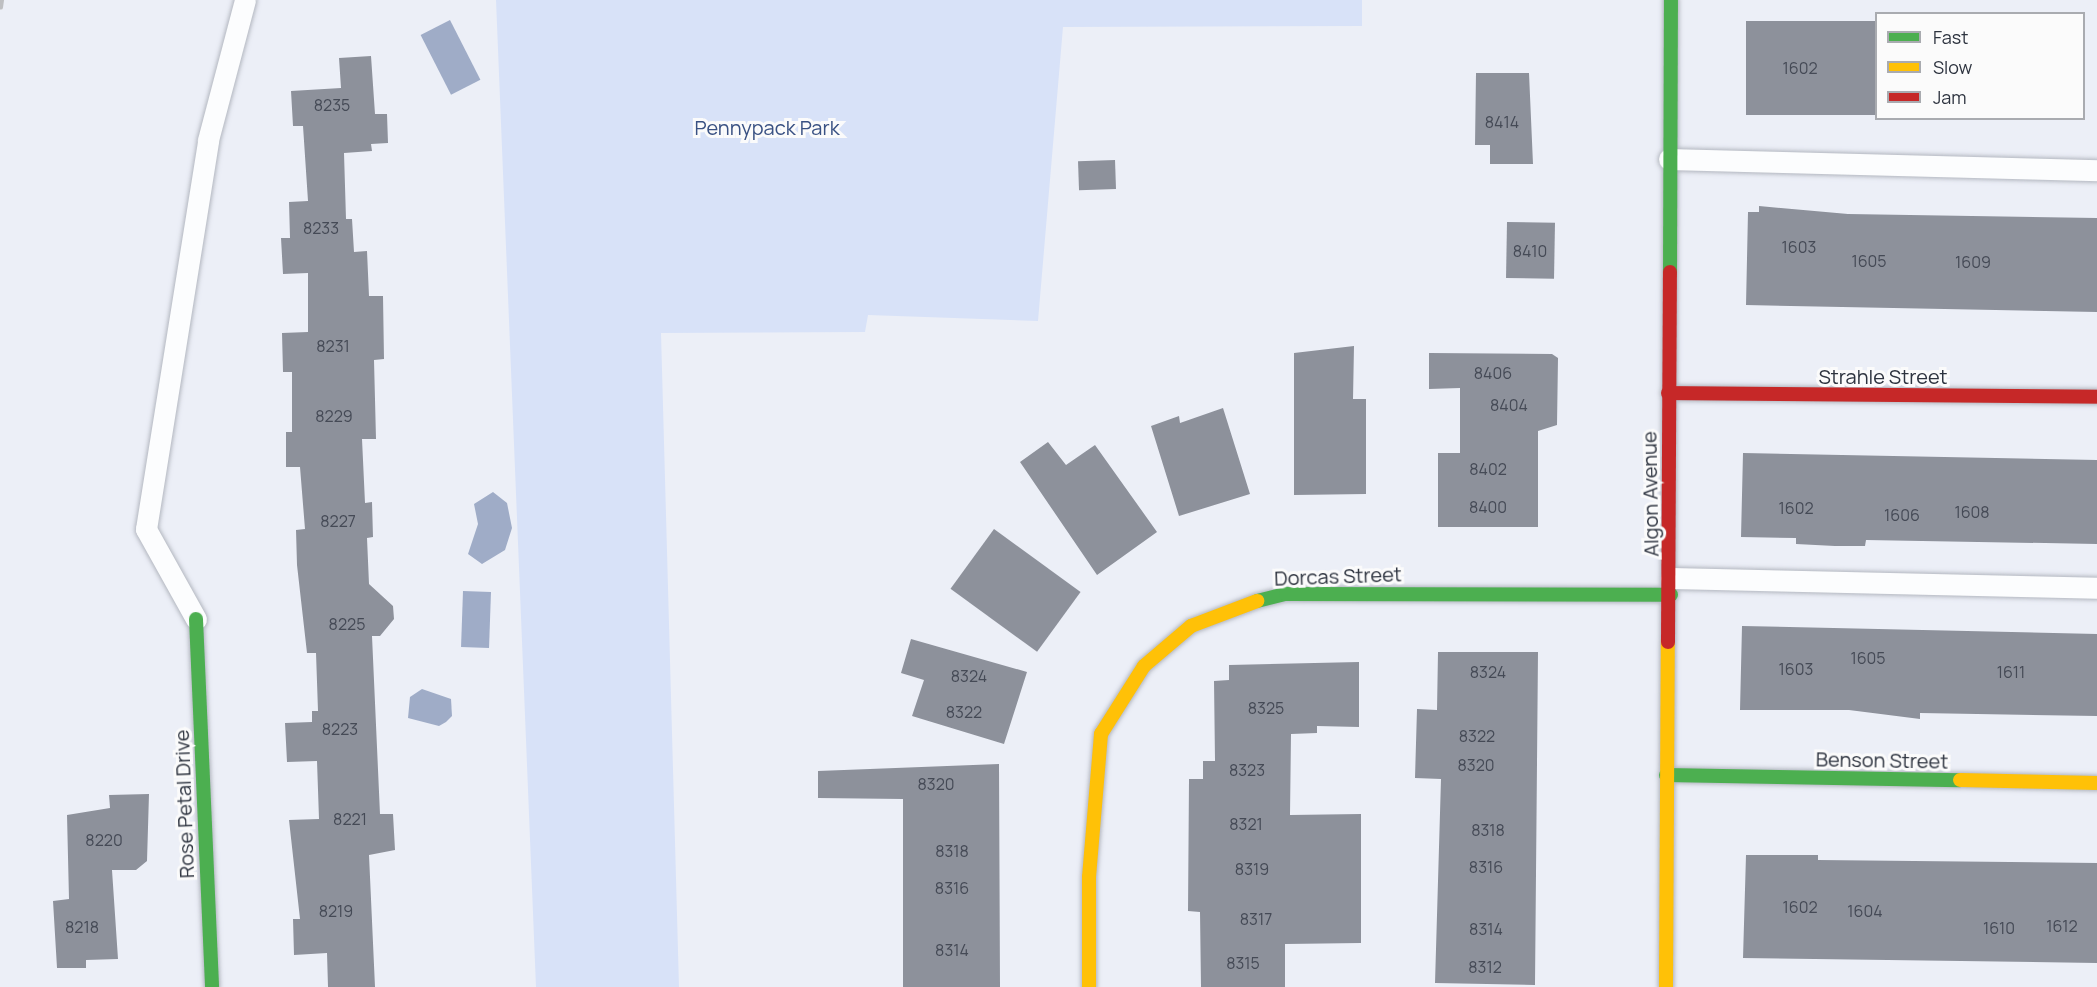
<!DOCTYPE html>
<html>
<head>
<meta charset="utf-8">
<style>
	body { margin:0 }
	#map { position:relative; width:2097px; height:987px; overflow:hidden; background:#eceff7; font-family:Manrope,sans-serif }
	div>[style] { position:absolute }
	.green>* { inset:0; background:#d8e2f8 }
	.water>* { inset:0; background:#9facc7; transform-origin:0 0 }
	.building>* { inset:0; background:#8d919b; transform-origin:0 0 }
	.roads { filter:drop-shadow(0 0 2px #b3b7c0) drop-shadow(0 0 2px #b3b7c0) }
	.lane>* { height:21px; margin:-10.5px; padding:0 10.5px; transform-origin:10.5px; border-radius:10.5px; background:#fcfdfe }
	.fast>* { height:14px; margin:-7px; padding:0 7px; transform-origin:7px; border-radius:7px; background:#4caf50 }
	.slow>* { height:14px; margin:-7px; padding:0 7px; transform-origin:7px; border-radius:7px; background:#ffc107 }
	.jam>* { height:14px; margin:-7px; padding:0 7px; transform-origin:7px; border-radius:7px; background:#c62828 }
	.rail>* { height:4.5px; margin:-2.25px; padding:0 2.25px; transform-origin:2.25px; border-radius:2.25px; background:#bebfc2 }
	span { translate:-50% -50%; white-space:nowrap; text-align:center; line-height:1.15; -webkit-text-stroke:6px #fbfbfb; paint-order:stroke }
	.number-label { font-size:16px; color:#454a56 }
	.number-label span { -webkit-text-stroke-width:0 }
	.park-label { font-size:20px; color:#395183 }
	.street-label { font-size:20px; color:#2d333f }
	.legend { position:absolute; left:1875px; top:12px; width:210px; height:108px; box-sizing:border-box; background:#fbfbfb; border:2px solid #a9abb0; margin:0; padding:8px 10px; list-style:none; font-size:18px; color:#2d333f }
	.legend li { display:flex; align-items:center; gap:12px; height:30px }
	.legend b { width:30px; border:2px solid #a9abb0 }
</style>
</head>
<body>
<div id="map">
	<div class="green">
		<div style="clip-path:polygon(496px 0,1362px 0,1362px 26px,1063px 27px,1038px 321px,868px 315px,865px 332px,661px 333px,679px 987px,536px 987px)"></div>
	</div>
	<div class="water">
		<div style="left:450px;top:20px;width:67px;height:33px;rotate:63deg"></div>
		<div style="clip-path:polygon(493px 492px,507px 503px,512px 528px,505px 550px,482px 564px,468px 554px,478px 524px,474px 504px)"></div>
		<div style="left:463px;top:591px;width:28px;height:56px;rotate:2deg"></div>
		<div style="clip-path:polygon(422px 689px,451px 699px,452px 716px,446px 722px,439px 726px,408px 718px,410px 697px)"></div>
	</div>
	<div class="building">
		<div style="left:1746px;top:21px;width:130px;height:94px"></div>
		<div style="clip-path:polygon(371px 56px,375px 114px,387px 114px,388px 143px,371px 144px,372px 151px,344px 153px,346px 219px,352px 219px,354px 252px,367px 251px,369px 296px,383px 296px,384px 359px,374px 360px,376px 439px,362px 439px,365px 503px,372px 502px,373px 537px,367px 538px,369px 584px,393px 606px,394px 619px,380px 636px,372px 636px,380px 814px,393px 814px,395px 850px,369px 855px,375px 987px,328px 987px,327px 953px,294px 955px,293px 919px,300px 919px,289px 820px,319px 819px,317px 761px,287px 762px,285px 723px,312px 722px,312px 711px,318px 711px,316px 653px,307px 653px,297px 565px,296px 530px,305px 529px,300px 467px,286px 467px,286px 432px,292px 432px,292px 372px,283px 372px,282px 333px,308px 332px,308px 273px,283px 274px,281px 238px,290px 238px,289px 202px,308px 201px,303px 126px,293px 126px,291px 91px,341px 88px,339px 58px)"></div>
		<div style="clip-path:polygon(1476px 73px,1529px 73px,1533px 164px,1490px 164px,1490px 145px,1475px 145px)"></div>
		<div style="left:1115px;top:160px;width:29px;height:37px;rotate:88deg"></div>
		<div style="clip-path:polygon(1759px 206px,1848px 214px,2097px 218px,2097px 312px,1746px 305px,1748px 212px,1759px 212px)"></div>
		<div style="left:1507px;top:222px;width:48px;height:56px;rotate:1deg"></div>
		<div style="clip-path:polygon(1354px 346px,1353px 399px,1366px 399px,1366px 494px,1294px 495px,1294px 353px)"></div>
		<div style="clip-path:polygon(1429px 353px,1552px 354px,1558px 358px,1557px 425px,1538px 431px,1538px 527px,1438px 527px,1438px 453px,1460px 453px,1460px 388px,1429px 389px)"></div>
		<div style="clip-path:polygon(1223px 408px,1250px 494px,1179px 516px,1151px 426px,1179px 416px,1180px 423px)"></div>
		<div style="clip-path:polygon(1048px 442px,1066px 465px,1095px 445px,1157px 532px,1097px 575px,1020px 462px)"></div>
		<div style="clip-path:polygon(1743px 453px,2097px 460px,2097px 544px,1866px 540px,1865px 546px,1835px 546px,1796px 544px,1796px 538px,1741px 537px)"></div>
		<div style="left:994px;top:529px;width:107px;height:74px;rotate:36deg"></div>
		<div style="clip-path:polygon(1742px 626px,2097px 634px,2097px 716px,1920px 713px,1920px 719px,1849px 710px,1740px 710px)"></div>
		<div style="clip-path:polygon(911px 639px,1027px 672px,1004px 744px,912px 716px,924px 680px,901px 673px)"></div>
		<div style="clip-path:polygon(1438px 652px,1538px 652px,1535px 985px,1435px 983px,1441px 779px,1415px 778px,1417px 709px,1437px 710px)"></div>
		<div style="clip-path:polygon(1359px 662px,1359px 727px,1317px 726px,1317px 733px,1291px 734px,1290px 815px,1361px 814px,1361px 943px,1285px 944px,1285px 987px,1201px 987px,1200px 912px,1188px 911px,1189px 779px,1203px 779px,1203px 761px,1215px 761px,1214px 681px,1229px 680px,1229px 665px)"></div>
		<div style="clip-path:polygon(999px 764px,1000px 987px,903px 987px,903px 799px,818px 798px,818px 771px)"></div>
		<div style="clip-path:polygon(149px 794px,147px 861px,136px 870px,112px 870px,118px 959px,86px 960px,86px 968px,57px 968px,53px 901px,69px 899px,67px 815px,110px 808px,109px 795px)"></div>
		<div style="clip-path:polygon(1746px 855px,1818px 855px,1818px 860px,2097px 863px,2097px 963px,1743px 958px)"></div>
	</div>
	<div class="roads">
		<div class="lane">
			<div style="left:1669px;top:159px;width:428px;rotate:1.5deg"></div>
			<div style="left:1671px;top:578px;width:426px;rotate:1.3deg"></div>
			<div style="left:196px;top:619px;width:103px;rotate:-119.1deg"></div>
			<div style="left:146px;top:529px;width:394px;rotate:-80.9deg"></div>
			<div style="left:208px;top:140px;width:145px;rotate:-75.2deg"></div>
		</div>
		<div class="fast">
			<div style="left:1670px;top:272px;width:272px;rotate:-89.8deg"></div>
			<div style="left:1257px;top:601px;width:30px;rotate:-14deg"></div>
			<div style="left:1286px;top:594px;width:385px;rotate:0.1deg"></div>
			<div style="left:196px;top:619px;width:368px;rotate:87.5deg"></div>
			<div style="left:1666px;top:775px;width:294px;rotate:1deg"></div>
		</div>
		<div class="slow">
			<div style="left:1960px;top:780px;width:137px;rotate:1.3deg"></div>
			<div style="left:1089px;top:987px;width:110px;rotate:-90deg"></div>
			<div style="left:1089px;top:877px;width:144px;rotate:-85.2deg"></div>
			<div style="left:1101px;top:734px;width:80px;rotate:-57.7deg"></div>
			<div style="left:1144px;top:666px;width:62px;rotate:-40.4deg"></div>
			<div style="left:1191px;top:626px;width:71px;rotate:-20.7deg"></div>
			<div style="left:1666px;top:987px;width:345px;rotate:-89.7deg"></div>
		</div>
		<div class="jam">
			<div style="left:1668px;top:393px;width:429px;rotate:0.5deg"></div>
			<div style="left:1668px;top:642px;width:370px;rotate:-89.7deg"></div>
		</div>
	</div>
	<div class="rail">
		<div style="left:0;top:7px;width:7px;rotate:-82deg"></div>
	</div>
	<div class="number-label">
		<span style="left:1800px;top:68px">1602</span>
		<span style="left:332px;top:105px">8235</span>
		<span style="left:1502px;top:122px">8414</span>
		<span style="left:321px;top:228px">8233</span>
		<span style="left:1799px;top:247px">1603</span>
		<span style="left:1530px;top:251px">8410</span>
		<span style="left:1869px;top:261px">1605</span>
		<span style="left:1973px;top:262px">1609</span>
		<span style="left:333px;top:346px">8231</span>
		<span style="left:1493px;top:373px">8406</span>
		<span style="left:1509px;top:405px">8404</span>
		<span style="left:334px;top:416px">8229</span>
		<span style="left:1488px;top:469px">8402</span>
		<span style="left:1488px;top:507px">8400</span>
		<span style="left:1796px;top:508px">1602</span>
		<span style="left:1972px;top:512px">1608</span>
		<span style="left:1902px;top:515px">1606</span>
		<span style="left:338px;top:521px">8227</span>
		<span style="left:347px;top:624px">8225</span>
		<span style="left:1868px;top:658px">1605</span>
		<span style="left:1796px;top:669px">1603</span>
		<span style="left:1488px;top:672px">8324</span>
		<span style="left:2011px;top:672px">1611</span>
		<span style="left:969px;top:676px">8324</span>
		<span style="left:1266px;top:708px">8325</span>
		<span style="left:964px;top:712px">8322</span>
		<span style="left:340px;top:729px">8223</span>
		<span style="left:1477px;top:736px">8322</span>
		<span style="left:1476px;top:765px">8320</span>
		<span style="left:1247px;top:770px">8323</span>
		<span style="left:936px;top:784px">8320</span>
		<span style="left:350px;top:819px">8221</span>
		<span style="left:1246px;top:824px">8321</span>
		<span style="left:1488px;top:830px">8318</span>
		<span style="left:104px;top:840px">8220</span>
		<span style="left:952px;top:851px">8318</span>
		<span style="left:1486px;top:867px">8316</span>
		<span style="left:1252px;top:869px">8319</span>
		<span style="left:952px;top:888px">8316</span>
		<span style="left:1800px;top:907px">1602</span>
		<span style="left:336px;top:911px">8219</span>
		<span style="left:1865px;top:911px">1604</span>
		<span style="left:1256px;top:919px">8317</span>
		<span style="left:2062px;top:926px">1612</span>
		<span style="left:82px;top:927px">8218</span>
		<span style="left:1999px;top:928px">1610</span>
		<span style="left:1486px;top:929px">8314</span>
		<span style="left:952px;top:950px">8314</span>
		<span style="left:1243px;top:963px">8315</span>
		<span style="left:1485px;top:967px">8312</span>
	</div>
	<div class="park-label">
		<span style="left:767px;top:127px">Pennypack Park</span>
	</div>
	<div class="street-label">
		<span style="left:1883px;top:376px">Strahle Street</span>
		<span style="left:1650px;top:494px;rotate:-91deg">Algon Avenue</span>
		<span style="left:1338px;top:576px;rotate:-2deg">Dorcas Street</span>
		<span style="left:1882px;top:760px;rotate:1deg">Benson Street</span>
		<span style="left:184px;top:804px;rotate:-92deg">Rose Petal Drive</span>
	</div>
	<ul class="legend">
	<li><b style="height:8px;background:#4caf50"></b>Fast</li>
	<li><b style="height:8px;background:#ffc107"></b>Slow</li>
	<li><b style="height:8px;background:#c62828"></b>Jam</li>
	</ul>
</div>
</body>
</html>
